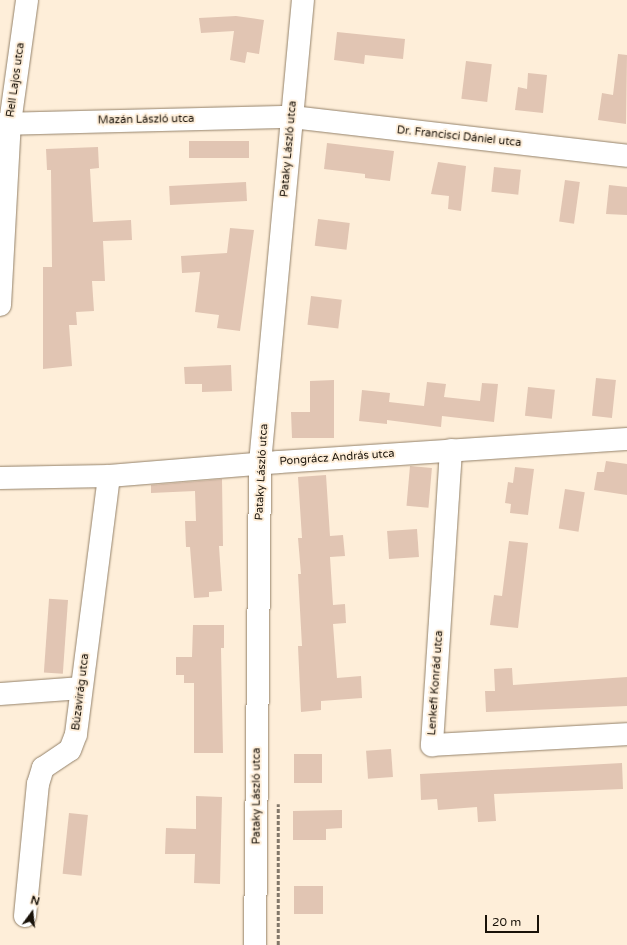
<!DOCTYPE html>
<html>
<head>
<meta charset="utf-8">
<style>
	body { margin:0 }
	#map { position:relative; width:627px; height:945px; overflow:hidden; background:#feeed9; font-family:"Varela Round",sans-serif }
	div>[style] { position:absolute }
	.building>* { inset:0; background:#e1c5b3; transform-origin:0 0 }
	.path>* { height:2.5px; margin-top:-1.25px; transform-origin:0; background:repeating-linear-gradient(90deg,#827769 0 4px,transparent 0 6px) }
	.roads { filter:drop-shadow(0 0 1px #94826a) drop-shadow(0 0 1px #94826a) }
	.minor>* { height:22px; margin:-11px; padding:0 11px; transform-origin:11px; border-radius:11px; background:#fff }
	span { translate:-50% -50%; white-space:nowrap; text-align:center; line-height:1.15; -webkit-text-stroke:4px #feeed9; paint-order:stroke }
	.street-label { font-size:11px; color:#191209 }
	.north { position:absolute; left:12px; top:893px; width:40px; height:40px; -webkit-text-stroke:3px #feeed9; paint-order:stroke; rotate:15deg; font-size:11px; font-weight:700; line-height:16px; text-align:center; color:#191209 }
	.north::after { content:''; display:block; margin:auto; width:14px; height:18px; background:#191209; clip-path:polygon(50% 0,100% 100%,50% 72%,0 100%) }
	.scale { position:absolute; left:485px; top:915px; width:54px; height:18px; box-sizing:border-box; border:2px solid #191209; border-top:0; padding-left:5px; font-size:12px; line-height:14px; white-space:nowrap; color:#191209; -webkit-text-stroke:3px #feeed9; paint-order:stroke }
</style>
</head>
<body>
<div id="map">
	<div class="building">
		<div style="clip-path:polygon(236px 16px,264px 20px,259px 54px,247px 52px,245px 63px,230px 60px,234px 31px,201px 33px,199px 18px)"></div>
		<div style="clip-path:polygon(337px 32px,405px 39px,403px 59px,365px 55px,364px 64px,334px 60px)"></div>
		<div style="clip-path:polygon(618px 54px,627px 55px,626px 124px,598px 120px,602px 93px,613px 95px)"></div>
		<div style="left:466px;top:61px;width:26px;height:38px;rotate:7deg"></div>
		<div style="clip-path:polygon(528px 73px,547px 75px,543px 113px,515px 110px,518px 87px,527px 89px)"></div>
		<div style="left:189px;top:141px;width:60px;height:17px"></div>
		<div style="clip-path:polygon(327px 143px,394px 151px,390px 181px,365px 178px,365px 174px,324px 169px)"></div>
		<div style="clip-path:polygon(98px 147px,99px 168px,90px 169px,93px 222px,131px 220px,132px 240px,103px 241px,105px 281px,92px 281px,94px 311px,76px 312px,77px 325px,69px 325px,72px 366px,43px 369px,43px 267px,52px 267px,51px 170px,47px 170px,46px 149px)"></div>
		<div style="clip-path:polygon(438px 162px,466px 166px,461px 211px,448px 209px,449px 196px,431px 194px)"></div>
		<div style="left:494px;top:167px;width:27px;height:25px;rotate:6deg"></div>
		<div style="left:565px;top:180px;width:15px;height:42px;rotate:8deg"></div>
		<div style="left:246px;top:182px;width:19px;height:77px;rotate:87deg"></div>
		<div style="clip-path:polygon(609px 185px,627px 187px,627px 215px,606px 214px)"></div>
		<div style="left:318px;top:219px;width:32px;height:27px;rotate:7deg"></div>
		<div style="clip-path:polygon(230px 228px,254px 230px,240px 331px,217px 328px,219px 315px,195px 312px,200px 272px,182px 273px,181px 256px,227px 253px)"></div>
		<div style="left:311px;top:296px;width:31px;height:29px;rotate:7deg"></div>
		<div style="clip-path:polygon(231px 365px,232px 391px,202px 392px,202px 384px,185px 384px,184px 367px)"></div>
		<div style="left:596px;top:378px;width:20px;height:38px;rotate:6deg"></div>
		<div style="clip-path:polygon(334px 380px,334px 438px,292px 438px,291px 412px,310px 412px,310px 381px)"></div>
		<div style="clip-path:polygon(427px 382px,446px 384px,444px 397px,480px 401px,482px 383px,498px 384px,494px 422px,442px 416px,441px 427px,387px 420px,387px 424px,359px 421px,362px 390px,390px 393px,389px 402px,424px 406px)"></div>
		<div style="left:528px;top:387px;width:27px;height:29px;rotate:6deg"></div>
		<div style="clip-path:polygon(606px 461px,627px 464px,627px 495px,594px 490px,597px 472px,604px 472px)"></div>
		<div style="left:410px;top:466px;width:22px;height:40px;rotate:5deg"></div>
		<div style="clip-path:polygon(515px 467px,534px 469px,528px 515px,510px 513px,511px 504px,505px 503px,508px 482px,513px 483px)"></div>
		<div style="clip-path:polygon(326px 475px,330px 536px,343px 535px,345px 556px,330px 557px,333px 605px,345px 604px,346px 623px,333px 624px,337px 678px,361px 676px,362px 698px,321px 701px,321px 710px,301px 712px,298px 646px,302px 646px,298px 574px,301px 574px,298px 538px,302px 538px,298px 477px)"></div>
		<div style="clip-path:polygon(222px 479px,223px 546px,219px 546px,222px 591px,209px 592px,209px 597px,194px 598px,190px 547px,186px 547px,185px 521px,196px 521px,195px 491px,151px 493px,151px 485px)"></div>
		<div style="left:565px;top:489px;width:20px;height:40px;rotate:9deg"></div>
		<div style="left:417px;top:529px;width:28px;height:30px;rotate:86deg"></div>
		<div style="clip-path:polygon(509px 541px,528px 543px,518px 628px,490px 625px,494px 595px,502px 596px)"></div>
		<div style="left:68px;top:600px;width:74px;height:19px;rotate:94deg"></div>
		<div style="clip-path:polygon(193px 625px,224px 625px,224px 648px,221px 648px,223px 753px,194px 753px,194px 683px,184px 683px,184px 675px,176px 675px,176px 657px,192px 657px)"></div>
		<div style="clip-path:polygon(512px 668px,513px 685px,627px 677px,627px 706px,486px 712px,485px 691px,495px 691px,494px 669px)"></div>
		<div style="left:391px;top:749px;width:28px;height:25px;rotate:86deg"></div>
		<div style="left:294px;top:754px;width:28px;height:29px"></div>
		<div style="clip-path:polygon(622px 763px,623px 789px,494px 794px,496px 821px,478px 822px,477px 807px,438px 810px,437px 799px,421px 800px,420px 774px)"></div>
		<div style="clip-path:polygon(196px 796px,222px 797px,220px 884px,194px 883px,195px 854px,165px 854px,166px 828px,196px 829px)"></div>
		<div style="clip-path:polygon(342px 810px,342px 828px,326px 829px,326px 840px,293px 840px,293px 811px)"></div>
		<div style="left:69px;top:813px;width:19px;height:61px;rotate:6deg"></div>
		<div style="left:294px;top:886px;width:29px;height:28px"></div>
	</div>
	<div class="path">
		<div style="left:278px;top:945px;width:141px;rotate:-90deg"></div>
	</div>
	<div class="roads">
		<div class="minor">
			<div style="left:0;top:124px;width:292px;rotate:-1.4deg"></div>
			<div style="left:292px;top:117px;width:337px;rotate:6.6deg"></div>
			<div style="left:0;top:305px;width:182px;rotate:-86.9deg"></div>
			<div style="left:10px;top:123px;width:124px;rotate:-82.1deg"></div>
			<div style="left:451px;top:450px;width:296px;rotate:93.7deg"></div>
			<div style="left:432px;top:745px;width:195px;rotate:-3.2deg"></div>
			<div style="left:0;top:478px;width:109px;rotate:-1.1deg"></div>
			<div style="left:109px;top:476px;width:171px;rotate:-4.7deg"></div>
			<div style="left:279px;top:462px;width:349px;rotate:-3.8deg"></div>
			<div style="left:0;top:694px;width:81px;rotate:-4.2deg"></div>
			<div style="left:25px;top:916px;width:133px;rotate:-84.4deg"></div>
			<div style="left:38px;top:784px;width:17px;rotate:-73deg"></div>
			<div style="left:43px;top:768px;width:32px;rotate:-34deg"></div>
			<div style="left:70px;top:750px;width:17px;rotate:-69deg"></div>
			<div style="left:76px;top:734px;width:260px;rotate:-82.7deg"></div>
			<div style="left:255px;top:945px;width:482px;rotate:-89.4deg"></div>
			<div style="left:260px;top:463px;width:465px;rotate:-84.7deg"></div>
		</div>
	</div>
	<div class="street-label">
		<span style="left:16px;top:80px;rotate:-82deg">Rell Lajos utca</span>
		<span style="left:146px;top:120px;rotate:-1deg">Mazán László utca</span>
		<span style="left:459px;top:137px;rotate:6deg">Dr. Francisci Dániel utca</span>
		<span style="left:289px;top:149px;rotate:-85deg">Pataky László utca</span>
		<span style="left:337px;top:458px;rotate:-4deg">Pongrácz András utca</span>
		<span style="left:262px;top:472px;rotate:-87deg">Pataky László utca</span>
		<span style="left:436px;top:683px;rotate:-86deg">Lenkefi Konrád utca</span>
		<span style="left:81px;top:692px;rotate:-83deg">Búzavirág utca</span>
		<span style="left:257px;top:796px;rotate:-90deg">Pataky László utca</span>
	</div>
	<div class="north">N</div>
	<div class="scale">20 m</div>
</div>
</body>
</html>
